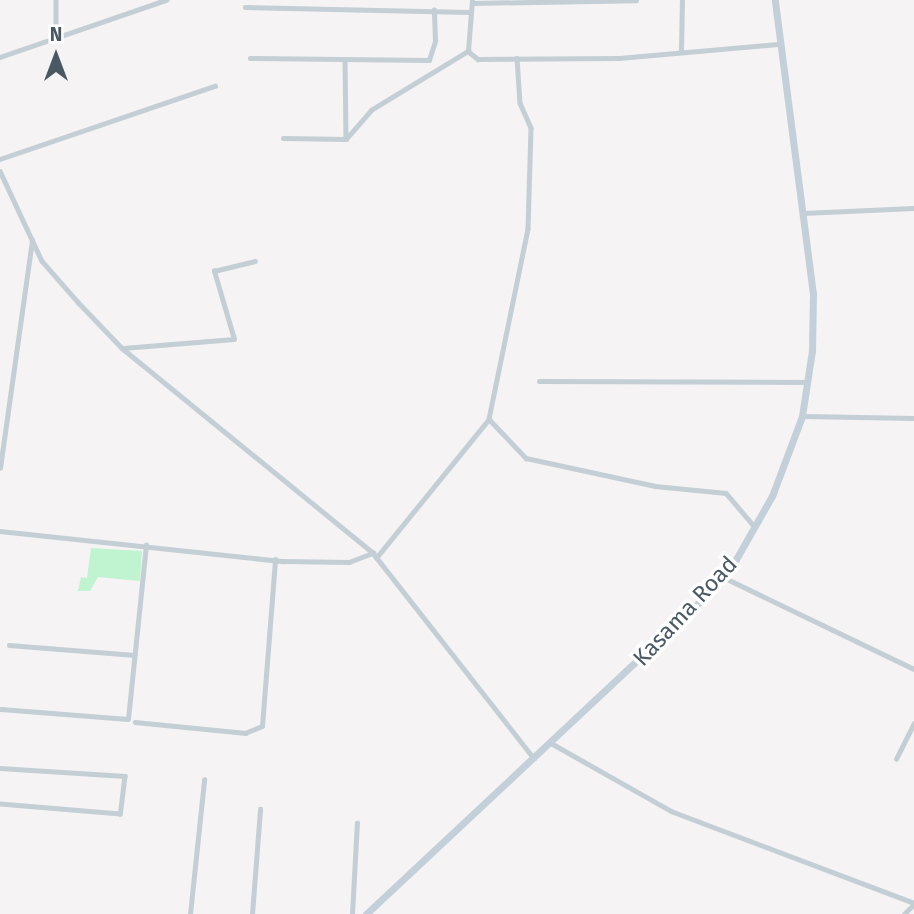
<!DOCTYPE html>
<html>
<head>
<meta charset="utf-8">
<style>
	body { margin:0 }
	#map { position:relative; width:914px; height:914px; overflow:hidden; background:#f5f3f3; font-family:"Fira Sans",sans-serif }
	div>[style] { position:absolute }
	.green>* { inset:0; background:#c0f3d0 }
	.street>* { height:4.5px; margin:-2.25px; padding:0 2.25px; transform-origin:2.25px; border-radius:2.25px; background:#c3ced5 }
	.secondary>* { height:7px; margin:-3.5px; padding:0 3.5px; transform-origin:3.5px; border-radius:3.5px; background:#c3d0da }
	span { translate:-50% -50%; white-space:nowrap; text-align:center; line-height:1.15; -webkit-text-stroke:7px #fff; paint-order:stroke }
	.street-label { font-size:23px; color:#495862 }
	.north { position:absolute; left:21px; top:21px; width:70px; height:70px; -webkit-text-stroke:5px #fff; paint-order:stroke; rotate:0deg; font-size:19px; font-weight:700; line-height:28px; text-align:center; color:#495862 }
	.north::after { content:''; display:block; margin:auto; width:24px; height:32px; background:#495862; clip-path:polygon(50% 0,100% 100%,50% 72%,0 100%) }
</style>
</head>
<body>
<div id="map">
	<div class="green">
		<div style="clip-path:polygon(91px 548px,142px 551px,140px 581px,98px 577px,90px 591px,78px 591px,81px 577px,87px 578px)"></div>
	</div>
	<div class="street">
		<div style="left:56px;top:0;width:39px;rotate:90deg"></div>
		<div style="left:472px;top:3px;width:164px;rotate:-1deg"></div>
		<div style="left:245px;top:7px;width:223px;rotate:1.3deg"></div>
		<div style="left:681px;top:50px;width:50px;rotate:-88.9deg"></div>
		<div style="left:468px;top:51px;width:13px;rotate:39deg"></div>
		<div style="left:478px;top:59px;width:141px;rotate:-0.4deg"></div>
		<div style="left:619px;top:58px;width:162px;rotate:-5deg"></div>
		<div style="left:0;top:57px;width:176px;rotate:-19deg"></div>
		<div style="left:250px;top:58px;width:179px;rotate:0.6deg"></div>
		<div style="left:429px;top:60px;width:20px;rotate:-72deg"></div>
		<div style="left:435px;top:41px;width:31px;rotate:-92deg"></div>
		<div style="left:517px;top:58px;width:45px;rotate:86.2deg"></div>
		<div style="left:520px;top:103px;width:27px;rotate:66deg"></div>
		<div style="left:531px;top:128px;width:101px;rotate:91.7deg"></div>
		<div style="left:528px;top:229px;width:194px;rotate:101.6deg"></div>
		<div style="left:489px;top:419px;width:54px;rotate:46.5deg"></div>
		<div style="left:526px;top:458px;width:132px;rotate:12.2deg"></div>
		<div style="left:655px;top:486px;width:71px;rotate:5.6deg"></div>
		<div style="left:726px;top:493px;width:45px;rotate:49.5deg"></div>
		<div style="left:345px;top:59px;width:79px;rotate:89.3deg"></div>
		<div style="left:283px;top:138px;width:63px;rotate:0.9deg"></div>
		<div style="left:346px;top:139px;width:38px;rotate:-49deg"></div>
		<div style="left:371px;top:110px;width:114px;rotate:-31.3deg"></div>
		<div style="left:468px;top:51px;width:51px;rotate:-85.5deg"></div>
		<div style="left:0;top:159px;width:227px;rotate:-18.8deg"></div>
		<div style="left:0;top:171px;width:99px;rotate:65deg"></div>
		<div style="left:42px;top:261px;width:55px;rotate:48.7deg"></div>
		<div style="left:78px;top:302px;width:64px;rotate:46.3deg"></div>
		<div style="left:122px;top:348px;width:324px;rotate:39.2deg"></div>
		<div style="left:373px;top:553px;width:261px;rotate:51.9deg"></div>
		<div style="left:803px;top:213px;width:111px;rotate:-2.6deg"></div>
		<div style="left:123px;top:348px;width:111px;rotate:-4.6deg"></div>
		<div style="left:234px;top:339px;width:71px;rotate:-106.4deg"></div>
		<div style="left:214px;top:271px;width:42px;rotate:-13.7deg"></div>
		<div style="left:539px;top:381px;width:268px;rotate:0.2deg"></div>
		<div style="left:803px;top:416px;width:111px;rotate:1deg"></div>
		<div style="left:0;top:468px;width:230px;rotate:-82deg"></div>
		<div style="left:0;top:531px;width:285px;rotate:6.1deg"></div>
		<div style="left:283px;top:561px;width:66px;rotate:0.9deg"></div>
		<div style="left:349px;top:562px;width:26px;rotate:-21deg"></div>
		<div style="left:376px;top:558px;width:179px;rotate:-50.9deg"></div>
		<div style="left:723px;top:577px;width:212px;rotate:25.7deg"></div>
		<div style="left:9px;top:645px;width:126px;rotate:4.5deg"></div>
		<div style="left:1px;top:709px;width:127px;rotate:4.5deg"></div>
		<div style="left:128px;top:719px;width:175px;rotate:-84.1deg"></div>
		<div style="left:135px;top:722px;width:111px;rotate:5.7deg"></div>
		<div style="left:245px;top:733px;width:18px;rotate:-22deg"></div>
		<div style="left:262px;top:726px;width:167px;rotate:-85.5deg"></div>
		<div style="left:551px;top:743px;width:138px;rotate:29.5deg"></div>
		<div style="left:671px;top:811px;width:260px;rotate:20.7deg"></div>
		<div style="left:896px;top:759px;width:40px;rotate:-63.4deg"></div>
		<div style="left:0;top:768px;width:125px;rotate:3.7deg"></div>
		<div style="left:125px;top:776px;width:38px;rotate:97deg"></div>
		<div style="left:120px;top:814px;width:120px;rotate:-175.2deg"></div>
		<div style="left:190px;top:914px;width:135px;rotate:-84deg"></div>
		<div style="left:252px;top:914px;width:105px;rotate:-85.6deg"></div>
		<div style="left:352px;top:914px;width:91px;rotate:-86.9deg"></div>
		<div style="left:904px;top:914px;width:14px;rotate:-45deg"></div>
	</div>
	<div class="secondary">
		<div style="left:366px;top:914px;width:456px;rotate:-43.1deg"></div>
		<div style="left:699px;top:602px;width:55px;rotate:-48.7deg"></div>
		<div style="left:735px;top:561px;width:75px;rotate:-60.4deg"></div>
		<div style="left:772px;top:496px;width:85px;rotate:-69.4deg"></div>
		<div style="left:802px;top:416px;width:66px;rotate:-81.3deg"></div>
		<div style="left:812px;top:351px;width:57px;rotate:-89deg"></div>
		<div style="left:813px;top:294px;width:296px;rotate:-97.4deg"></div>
	</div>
	<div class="street-label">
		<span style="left:685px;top:611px;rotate:-47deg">Kasama Road</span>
	</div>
	<div class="north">N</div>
</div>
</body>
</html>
